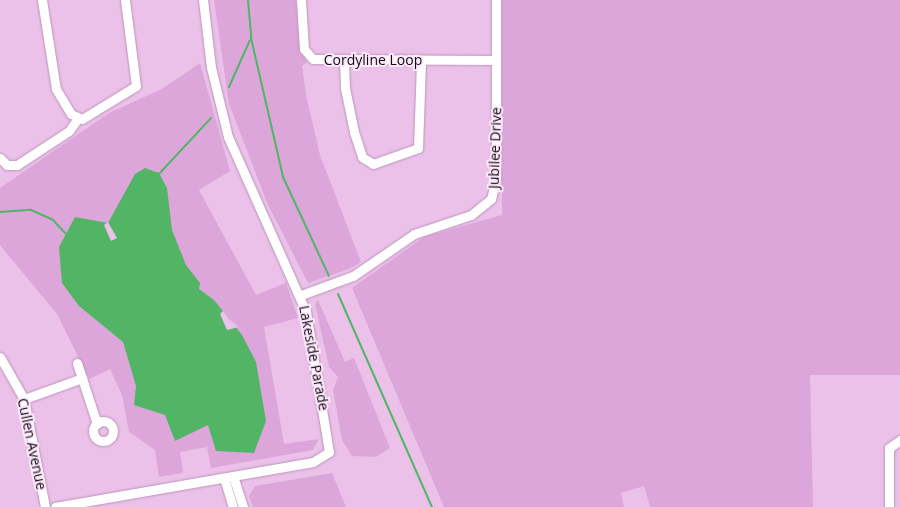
<!DOCTYPE html>
<html>
<head>
<meta charset="utf-8">
<style>
	body { margin:0 }
	#map { position:relative; width:900px; height:507px; overflow:hidden; background:#ebc0e9; font-family:"Open Sans",sans-serif }
	div>[style] { position:absolute }
	.green>* { inset:0; background:#dda6da }
	.water>* { inset:0; background:#51b565 }
	.pier>* { inset:0; background:#ebc0e9 }
	.stream>* { height:2px; margin:-1px; padding:0 1px; transform-origin:1px; border-radius:1px; background:#51b565 }
	.roads { filter:drop-shadow(0 0 1px #bd94bb) drop-shadow(0 0 1px #bd94bb) }
	.minor>* { height:9px; margin:-4.5px; padding:0 4.5px; transform-origin:4.5px; border-radius:4.5px; background:#fff }
	.minor>.ring { margin:-4.5px; padding:0; box-sizing:content-box; background:none; border:9px solid #fff; border-radius:50% }
	span { translate:-50% -50%; white-space:nowrap; text-align:center; line-height:1.15; -webkit-text-stroke:4px #fdebfb; paint-order:stroke }
	.street-label { font-size:14px; color:#150715 }
</style>
</head>
<body>
<div id="map">
	<div class="green">
		<div style="clip-path:polygon(214px 0,296px 0,300px 50px,307px 62px,302px 66px,307px 100px,320px 155px,361px 262px,349px 269px,308px 283px,268px 205px,229px 104px)"></div>
		<div style="clip-path:polygon(502px 0,900px 0,900px 375px,810px 375px,813px 507px,650px 507px,644px 486px,621px 493px,624px 507px,444px 507px,352px 288px,424px 237px,502px 215px)"></div>
		<div style="clip-path:polygon(200px 63px,230px 171px,199px 190px,256px 295px,286px 283px,298px 318px,264px 327px,284px 444px,319px 439px,313px 450px,211px 468px,207px 447px,180px 452px,183px 473px,159px 477px,155px 450px,129px 432px,122px 395px,110px 369px,89px 379px,57px 314px,0 245px,0 188px,109px 113px,162px 89px)"></div>
		<div style="clip-path:polygon(318px 300px,345px 362px,354px 358px,390px 448px,376px 457px,352px 456px,342px 440px,333px 390px,338px 377px,329px 367px,315px 304px)"></div>
		<div style="clip-path:polygon(332px 473px,346px 507px,253px 507px,249px 496px,255px 486px)"></div>
	</div>
	<div class="water">
		<div style="clip-path:polygon(145px 168px,159px 173px,167px 188px,172px 230px,186px 265px,200px 283px,199px 289px,214px 300px,242px 335px,256px 362px,266px 421px,254px 453px,216px 451px,208px 425px,175px 441px,165px 415px,134px 405px,136px 386px,123px 342px,79px 306px,62px 283px,59px 247px,75px 217px,108px 223px,135px 174px)"></div>
	</div>
	<div class="pier">
		<div style="clip-path:polygon(108px 222px,117px 238px,111px 241px,104px 225px)"></div>
		<div style="clip-path:polygon(223px 311px,230px 320px,239px 327px,227px 330px,220px 314px)"></div>
	</div>
	<div class="stream">
		<div style="left:248px;top:0;width:38px;rotate:85deg"></div>
		<div style="left:251px;top:38px;width:143px;rotate:77deg"></div>
		<div style="left:283px;top:177px;width:109px;rotate:65.1deg"></div>
		<div style="left:229px;top:87px;width:51px;rotate:-65.9deg"></div>
		<div style="left:158px;top:175px;width:78px;rotate:-47.1deg"></div>
		<div style="left:0;top:212px;width:31px;rotate:-4deg"></div>
		<div style="left:31px;top:210px;width:24px;rotate:24deg"></div>
		<div style="left:53px;top:220px;width:19px;rotate:47deg"></div>
		<div style="left:338px;top:294px;width:233px;rotate:66.2deg"></div>
	</div>
	<div class="roads">
		<div class="minor">
			<div style="left:42px;top:0;width:90px;rotate:81.1deg"></div>
			<div style="left:56px;top:89px;width:29px;rotate:59deg"></div>
			<div style="left:71px;top:114px;width:12px;rotate:24deg"></div>
			<div style="left:82px;top:119px;width:63px;rotate:-31.4deg"></div>
			<div style="left:136px;top:86px;width:87px;rotate:-97.3deg"></div>
			<div style="left:301px;top:0;width:49px;rotate:86.5deg"></div>
			<div style="left:304px;top:49px;width:13px;rotate:48deg"></div>
			<div style="left:313px;top:59px;width:183px;rotate:0.3deg"></div>
			<div style="left:344px;top:60px;width:28px;rotate:88deg"></div>
			<div style="left:345px;top:88px;width:45px;rotate:78.4deg"></div>
			<div style="left:354px;top:132px;width:26px;rotate:72deg"></div>
			<div style="left:362px;top:157px;width:13px;rotate:32deg"></div>
			<div style="left:373px;top:164px;width:48px;rotate:-19.6deg"></div>
			<div style="left:418px;top:148px;width:88px;rotate:-88deg"></div>
			<div style="left:0;top:158px;width:10px;rotate:45deg"></div>
			<div style="left:7px;top:165px;width:10px"></div>
			<div style="left:17px;top:165px;width:62px;rotate:-33.2deg"></div>
			<div style="left:69px;top:131px;width:16px;rotate:-55deg"></div>
			<div style="left:301px;top:295px;width:55px;rotate:-20.1deg"></div>
			<div style="left:353px;top:276px;width:74px;rotate:-34.5deg"></div>
			<div style="left:414px;top:234px;width:60px;rotate:-18.4deg"></div>
			<div style="left:471px;top:215px;width:26px;rotate:-39deg"></div>
			<div style="left:491px;top:199px;width:21px;rotate:-76deg"></div>
			<div style="left:496px;top:179px;width:179px;rotate:-90deg"></div>
			<div style="left:0;top:357px;width:48px;rotate:60.3deg"></div>
			<div style="left:24px;top:399px;width:110px;rotate:79deg"></div>
			<div style="left:77px;top:363px;width:64px;rotate:71.8deg"></div>
			<div style="left:24px;top:399px;width:62px;rotate:-19.9deg"></div>
			<div class="ring" style="left:93px;top:421px;width:11px;height:11px"></div>
			<div style="left:233px;top:476px;width:33px;rotate:72deg"></div>
			<div style="left:224px;top:478px;width:30px;rotate:73deg"></div>
			<div style="left:55px;top:507px;width:262px;rotate:-9.9deg"></div>
			<div style="left:313px;top:462px;width:19px;rotate:-32deg"></div>
			<div style="left:329px;top:452px;width:142px;rotate:-99.3deg"></div>
			<div style="left:306px;top:312px;width:192px;rotate:-114deg"></div>
			<div style="left:228px;top:137px;width:72px;rotate:-103.7deg"></div>
			<div style="left:211px;top:67px;width:67px;rotate:-96.8deg"></div>
			<div style="left:889px;top:507px;width:59px;rotate:-90deg"></div>
			<div style="left:889px;top:448px;width:14px;rotate:-36deg"></div>
		</div>
	</div>
	<div class="street-label">
		<span style="left:373px;top:60px">Cordyline Loop</span>
		<span style="left:495px;top:148px;rotate:-88deg">Jubilee Drive</span>
		<span style="left:314px;top:358px;rotate:79deg">Lakeside Parade</span>
		<span style="left:32px;top:444px;rotate:78deg">Cullen Avenue</span>
	</div>
</div>
</body>
</html>
